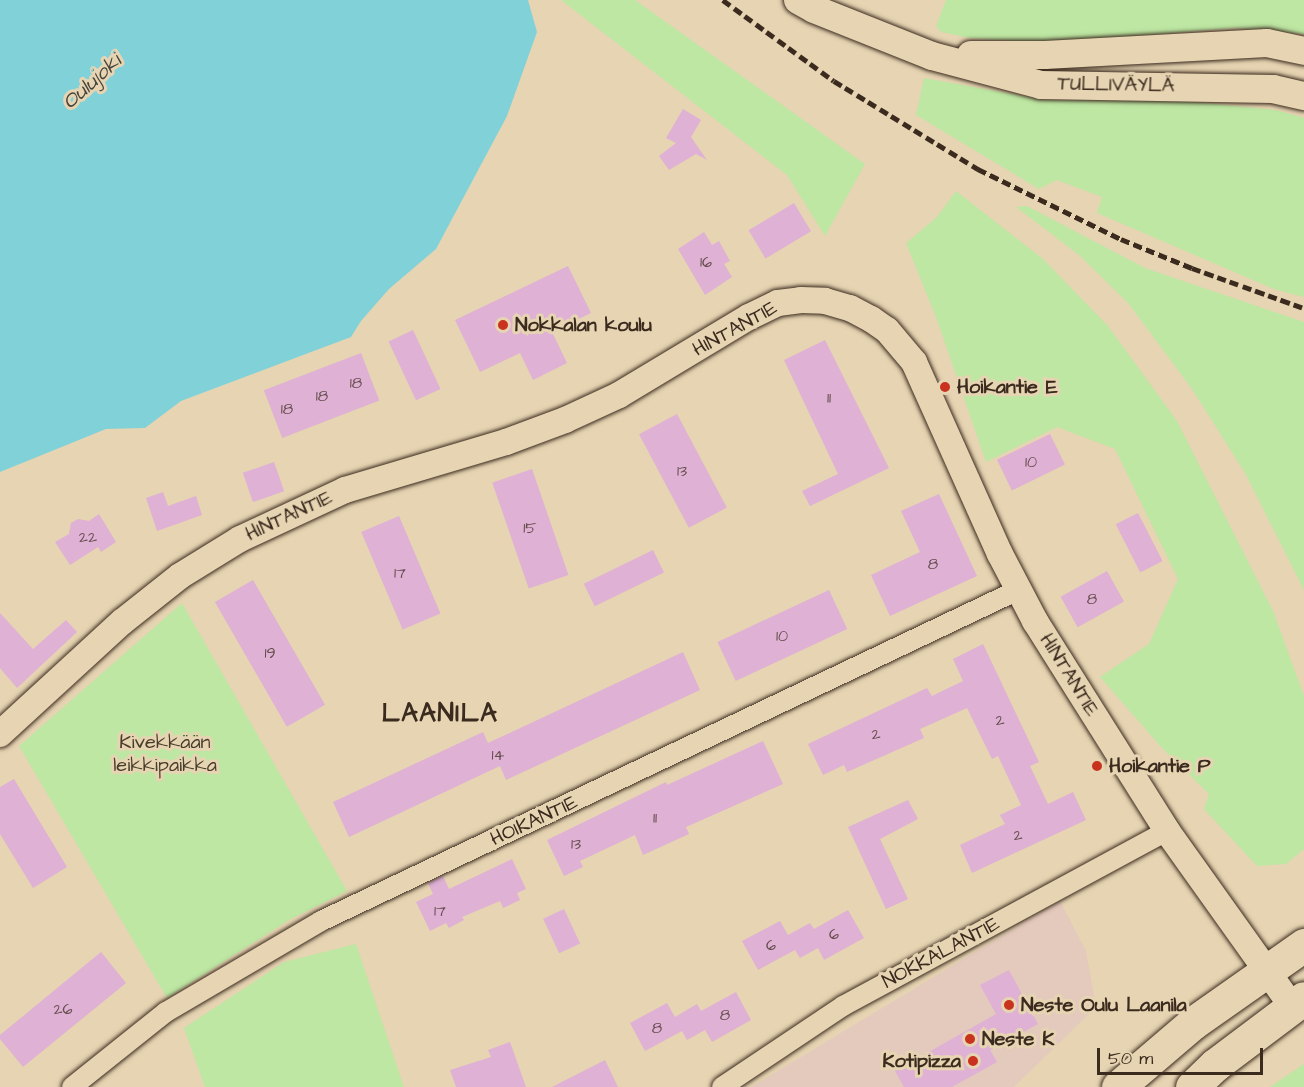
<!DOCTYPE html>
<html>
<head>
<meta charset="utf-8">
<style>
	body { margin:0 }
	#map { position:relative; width:1304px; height:1087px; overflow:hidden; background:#e6d4b2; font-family:"Architects Daughter",sans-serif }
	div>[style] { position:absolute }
	.built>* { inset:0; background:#e4cabc }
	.green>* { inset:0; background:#bde7a3 }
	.water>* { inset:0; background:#81d2d8 }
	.building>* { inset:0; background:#deb1d5; transform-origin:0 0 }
	.roads { filter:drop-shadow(0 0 2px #3b2a1e) drop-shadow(0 0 2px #3b2a1e) }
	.minor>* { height:20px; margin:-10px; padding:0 10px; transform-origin:10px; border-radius:10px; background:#e6d4b2 }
	.tertiary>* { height:26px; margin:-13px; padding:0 13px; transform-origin:13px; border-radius:13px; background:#e6d4b2 }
	.secondary>* { height:28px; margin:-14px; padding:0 14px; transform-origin:14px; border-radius:14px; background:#e6d4b2 }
	.trunk>* { height:33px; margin:-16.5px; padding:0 16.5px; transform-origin:16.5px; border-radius:16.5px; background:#e6d4b2 }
	.rail>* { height:4.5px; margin-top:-2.25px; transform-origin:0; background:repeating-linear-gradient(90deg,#3b2a1e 0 9px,transparent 0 13.5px) }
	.dots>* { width:16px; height:16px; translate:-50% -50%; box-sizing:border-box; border:3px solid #e6d4b2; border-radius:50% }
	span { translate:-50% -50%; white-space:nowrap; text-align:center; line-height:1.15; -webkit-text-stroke:6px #e6d4b2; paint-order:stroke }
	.number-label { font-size:16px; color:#644c4c }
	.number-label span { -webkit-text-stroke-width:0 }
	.street-label { font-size:20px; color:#3b2a1e }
	.poi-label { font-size:20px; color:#3b2a1e; font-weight:700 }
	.left { translate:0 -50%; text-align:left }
	.right { translate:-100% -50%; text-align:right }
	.park-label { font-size:20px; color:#483d2b }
	.water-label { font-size:21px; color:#46433a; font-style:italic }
	.district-label { font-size:26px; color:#3b2a1e; font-weight:700; letter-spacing:1.5px }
	.scale { position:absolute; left:1097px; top:1048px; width:166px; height:27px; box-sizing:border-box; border:3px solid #3b2a1e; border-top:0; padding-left:8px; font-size:18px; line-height:21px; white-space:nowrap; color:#3b2a1e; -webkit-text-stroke:4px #e6d4b2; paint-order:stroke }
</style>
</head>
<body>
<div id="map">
	<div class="built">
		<div style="clip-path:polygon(1060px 901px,1086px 951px,1096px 1007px,1014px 1087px,751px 1087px)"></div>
	</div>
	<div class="green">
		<div style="clip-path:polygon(561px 0,635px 0,865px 164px,825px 236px,787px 175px)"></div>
		<div style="clip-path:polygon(946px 0,1304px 0,1304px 34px,1235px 28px,1042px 43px,970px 38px,941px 32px,936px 26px)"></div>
		<div style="clip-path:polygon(924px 78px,1045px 100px,1184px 101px,1276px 110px,1304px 118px,1304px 297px,1274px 289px,1097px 213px,1102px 197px,1057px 180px,1039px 189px,916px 115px)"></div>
		<div style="clip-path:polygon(956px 191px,1043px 259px,1108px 326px,1177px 421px,1273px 611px,1304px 696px,1304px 849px,1286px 864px,1257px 866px,1204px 809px,1209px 794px,1162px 748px,1100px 677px,1149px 644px,1178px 579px,1115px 449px,1057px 427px,986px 462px,936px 317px,906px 243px,937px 217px)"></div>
		<div style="clip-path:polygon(1027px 206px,1145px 268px,1304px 322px,1304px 590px,1245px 473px,1192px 389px,1128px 303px,1079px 255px,1016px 207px)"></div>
		<div style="clip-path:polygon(182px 603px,347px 891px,289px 920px,167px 998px,19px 746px)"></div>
		<div style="clip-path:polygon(356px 944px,404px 1087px,205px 1087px,184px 1028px,284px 962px)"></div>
		<div style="clip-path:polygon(1304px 1064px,1304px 1087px,1270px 1087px)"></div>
	</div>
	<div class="water">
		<div style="clip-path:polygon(0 0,528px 0,537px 32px,507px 116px,436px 249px,389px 289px,361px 321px,351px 337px,181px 401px,145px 428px,106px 429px,0 472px)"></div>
	</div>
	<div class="building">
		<div style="clip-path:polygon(683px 109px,701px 120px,691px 137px,707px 160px,696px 154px,669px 170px,659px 156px,676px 143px,666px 138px)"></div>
		<div style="left:794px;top:203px;width:33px;height:53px;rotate:59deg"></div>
		<div style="clip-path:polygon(704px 232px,712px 245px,719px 241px,730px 261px,724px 264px,732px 277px,705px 295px,678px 249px)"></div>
		<div style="clip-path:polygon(568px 266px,591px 313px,552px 332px,567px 363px,533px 380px,520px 353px,480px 372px,455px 320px)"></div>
		<div style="left:413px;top:330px;width:65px;height:27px;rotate:65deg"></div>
		<div style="clip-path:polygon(825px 340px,889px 468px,810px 506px,802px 491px,838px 474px,784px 360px)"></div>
		<div style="left:361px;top:353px;width:51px;height:104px;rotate:69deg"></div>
		<div style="left:677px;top:414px;width:106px;height:43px;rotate:62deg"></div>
		<div style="left:1050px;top:434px;width:34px;height:59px;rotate:64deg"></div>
		<div style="left:274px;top:462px;width:31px;height:33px;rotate:71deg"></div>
		<div style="left:532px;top:469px;width:112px;height:42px;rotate:71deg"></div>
		<div style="clip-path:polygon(163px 492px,168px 506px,196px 496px,202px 515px,157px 531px,146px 498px)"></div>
		<div style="clip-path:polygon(939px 494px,977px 576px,890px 616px,871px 575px,920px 552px,901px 511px)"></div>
		<div style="left:1138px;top:513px;width:54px;height:25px;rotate:63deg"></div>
		<div style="clip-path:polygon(99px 514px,116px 542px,101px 552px,98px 547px,70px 565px,55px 542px,69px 534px,71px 523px,78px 519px,89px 521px)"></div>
		<div style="left:399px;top:516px;width:106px;height:41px;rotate:67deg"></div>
		<div style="left:653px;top:550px;width:25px;height:77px;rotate:64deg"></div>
		<div style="left:1107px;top:571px;width:35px;height:53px;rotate:61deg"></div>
		<div style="left:253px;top:580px;width:144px;height:44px;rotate:60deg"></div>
		<div style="left:829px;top:590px;width:43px;height:123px;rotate:65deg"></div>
		<div style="clip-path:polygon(0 613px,33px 649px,66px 620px,77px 632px,17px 688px,0 668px)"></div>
		<div style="clip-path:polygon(983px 644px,1039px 762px,1030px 766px,1048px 804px,1073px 792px,1086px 820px,972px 873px,960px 845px,1005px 824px,1000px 815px,1021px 805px,998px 756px,992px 759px,967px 708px,920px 729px,924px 738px,847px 772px,844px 765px,823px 775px,808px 744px,927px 688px,932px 696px,963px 681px,953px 659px)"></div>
		<div style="clip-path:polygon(683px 652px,700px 690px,506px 780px,500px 766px,349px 837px,333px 802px,483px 732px,488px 743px)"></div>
		<div style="clip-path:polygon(763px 741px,783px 784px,686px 827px,689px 834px,643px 855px,635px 835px,580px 861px,583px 867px,564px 876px,547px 840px,666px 782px,667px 785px)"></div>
		<div style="clip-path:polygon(14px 779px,67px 867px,33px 888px,0 834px,0 787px)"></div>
		<div style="clip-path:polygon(908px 800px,918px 819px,880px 839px,908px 899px,886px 909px,848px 827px)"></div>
		<div style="clip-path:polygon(512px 859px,526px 889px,517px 893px,520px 900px,503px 908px,500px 901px,462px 917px,464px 920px,449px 928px,446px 923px,430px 931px,416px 902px,433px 894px,428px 883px,443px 876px,449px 889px)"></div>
		<div style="left:564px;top:909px;width:38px;height:23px;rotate:65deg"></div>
		<div style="clip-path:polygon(848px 910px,864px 938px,824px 960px,818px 948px,800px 958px,795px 950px,758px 970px,742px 941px,780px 921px,788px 935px,810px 923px,814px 929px)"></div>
		<div style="clip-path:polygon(101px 952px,126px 983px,23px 1067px,0 1039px,0 1035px)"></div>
		<div style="clip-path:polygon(1009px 970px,1038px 1024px,990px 1050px,997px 1062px,952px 1087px,904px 1087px,895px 1071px,996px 1014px,980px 985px)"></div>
		<div style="clip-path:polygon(736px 992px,751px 1020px,712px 1042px,705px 1030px,687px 1040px,682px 1031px,645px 1051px,630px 1023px,667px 1003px,675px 1017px,697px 1004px,701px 1011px)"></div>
		<div style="clip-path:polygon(510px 1042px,526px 1087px,456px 1087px,450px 1070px,491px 1057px,488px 1050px)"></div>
		<div style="clip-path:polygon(605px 1060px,618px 1087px,552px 1087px)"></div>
	</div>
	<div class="roads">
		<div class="minor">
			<div style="left:72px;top:1087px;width:120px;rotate:-38.6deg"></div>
			<div style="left:166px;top:1012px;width:180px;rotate:-30.4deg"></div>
			<div style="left:321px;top:921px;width:772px;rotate:-25.4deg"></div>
			<div style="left:722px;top:1087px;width:146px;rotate:-33.8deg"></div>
			<div style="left:843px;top:1006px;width:368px;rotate:-28.4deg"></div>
		</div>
		<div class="tertiary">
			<div style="left:0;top:734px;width:166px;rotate:-42.6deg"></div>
			<div style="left:122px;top:622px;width:74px;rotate:-38.4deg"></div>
			<div style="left:180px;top:576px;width:70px;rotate:-31.7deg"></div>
			<div style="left:240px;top:539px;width:116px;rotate:-25deg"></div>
			<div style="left:345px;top:490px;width:168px;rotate:-16.6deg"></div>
			<div style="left:506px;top:442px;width:63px;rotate:-20.4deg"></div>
			<div style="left:565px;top:420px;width:60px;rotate:-24.8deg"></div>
			<div style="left:619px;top:395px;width:152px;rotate:-31deg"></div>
			<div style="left:749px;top:317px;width:32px;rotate:-26deg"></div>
			<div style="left:778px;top:303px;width:23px;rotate:-7deg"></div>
			<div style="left:801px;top:300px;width:24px;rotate:2deg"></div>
			<div style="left:825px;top:301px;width:26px;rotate:16deg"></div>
			<div style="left:850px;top:308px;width:24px;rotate:28deg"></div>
			<div style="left:871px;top:319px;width:19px;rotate:35deg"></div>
			<div style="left:887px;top:330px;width:42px;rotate:49.8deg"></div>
			<div style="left:914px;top:362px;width:210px;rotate:65.9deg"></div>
			<div style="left:1000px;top:554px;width:76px;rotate:62.4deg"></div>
			<div style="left:1035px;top:621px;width:248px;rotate:57.8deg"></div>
			<div style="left:1167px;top:831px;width:215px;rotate:54.5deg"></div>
		</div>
		<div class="secondary">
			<div style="left:798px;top:0;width:18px;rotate:29deg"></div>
			<div style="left:814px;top:9px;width:127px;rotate:21.7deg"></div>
			<div style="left:932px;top:56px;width:113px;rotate:14.9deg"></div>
			<div style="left:1041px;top:85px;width:232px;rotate:1deg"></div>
			<div style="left:1273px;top:89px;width:32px;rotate:13deg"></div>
			<div style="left:971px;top:55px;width:74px"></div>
			<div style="left:1045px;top:55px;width:222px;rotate:-3.1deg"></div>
			<div style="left:1267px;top:43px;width:38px;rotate:12deg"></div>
		</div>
		<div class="trunk">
			<div style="left:1118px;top:1087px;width:99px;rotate:-40.5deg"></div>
			<div style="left:1193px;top:1023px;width:136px;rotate:-35.1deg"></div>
			<div style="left:1192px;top:1087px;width:32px;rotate:-44deg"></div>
			<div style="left:1215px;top:1065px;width:111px;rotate:-37deg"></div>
		</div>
	</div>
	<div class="rail">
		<div style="left:723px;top:0;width:137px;rotate:36.1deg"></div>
		<div style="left:834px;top:81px;width:169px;rotate:31.4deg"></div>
		<div style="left:978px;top:169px;width:159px;rotate:26.1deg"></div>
		<div style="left:1121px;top:239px;width:77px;rotate:22.2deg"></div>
		<div style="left:1192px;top:268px;width:119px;rotate:19.7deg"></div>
	</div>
	<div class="dots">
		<div style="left:503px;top:325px;background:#c8321e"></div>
		<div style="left:945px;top:387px;background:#c8321e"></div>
		<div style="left:1097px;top:766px;background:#c8321e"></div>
		<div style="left:1009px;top:1005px;background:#c8321e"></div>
		<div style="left:970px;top:1039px;background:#c8321e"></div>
		<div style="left:973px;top:1061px;background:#c8321e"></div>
	</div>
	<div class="number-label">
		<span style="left:706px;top:262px">16</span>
		<span style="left:356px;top:383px">18</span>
		<span style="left:322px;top:396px">18</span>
		<span style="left:829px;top:398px">11</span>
		<span style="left:287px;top:409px">18</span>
		<span style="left:1031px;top:462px">10</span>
		<span style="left:682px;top:471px">13</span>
		<span style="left:530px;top:528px">15</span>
		<span style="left:88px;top:537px">22</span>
		<span style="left:933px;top:564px">8</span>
		<span style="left:400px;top:573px">17</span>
		<span style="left:1092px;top:599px">8</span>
		<span style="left:782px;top:636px">10</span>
		<span style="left:270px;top:653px">19</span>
		<span style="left:1000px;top:720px">2</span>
		<span style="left:876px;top:734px">2</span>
		<span style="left:498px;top:755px">14</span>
		<span style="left:655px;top:818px">11</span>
		<span style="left:1018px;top:835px">2</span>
		<span style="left:576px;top:844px">13</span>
		<span style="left:440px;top:911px">17</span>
		<span style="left:834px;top:934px">6</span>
		<span style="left:771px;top:945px">6</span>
		<span style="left:63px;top:1009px">26</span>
		<span style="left:725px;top:1015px">8</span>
		<span style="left:657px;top:1028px">8</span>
	</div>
	<div class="street-label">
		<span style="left:1116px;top:85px;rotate:1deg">TULLIVÄYLÄ</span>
		<span style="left:735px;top:329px;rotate:-29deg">HINTANTIE</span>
		<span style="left:289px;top:516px;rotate:-25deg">HINTANTIE</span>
		<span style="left:1069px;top:675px;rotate:58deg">HINTANTIE</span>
		<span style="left:534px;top:821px;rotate:-25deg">HOIKANTIE</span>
		<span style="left:941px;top:953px;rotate:-28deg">NOKKALANTIE</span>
	</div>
	<div class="poi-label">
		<span class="left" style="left:515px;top:325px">Nokkalan koulu</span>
		<span class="left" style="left:957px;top:387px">Hoikantie E</span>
		<span class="left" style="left:1109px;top:766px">Hoikantie P</span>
		<span class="left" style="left:1021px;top:1005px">Neste Oulu Laanila</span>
		<span class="left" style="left:982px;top:1039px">Neste K</span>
		<span class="right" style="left:961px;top:1061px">Kotipizza</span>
	</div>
	<div class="park-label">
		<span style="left:165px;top:754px">Kivekkään<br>leikkipaikka</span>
	</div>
	<div class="water-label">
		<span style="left:92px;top:82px;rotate:-42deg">Oulujoki</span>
	</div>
	<div class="district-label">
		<span style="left:440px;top:714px">LAANILA</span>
	</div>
	<div class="scale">50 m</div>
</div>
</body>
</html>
